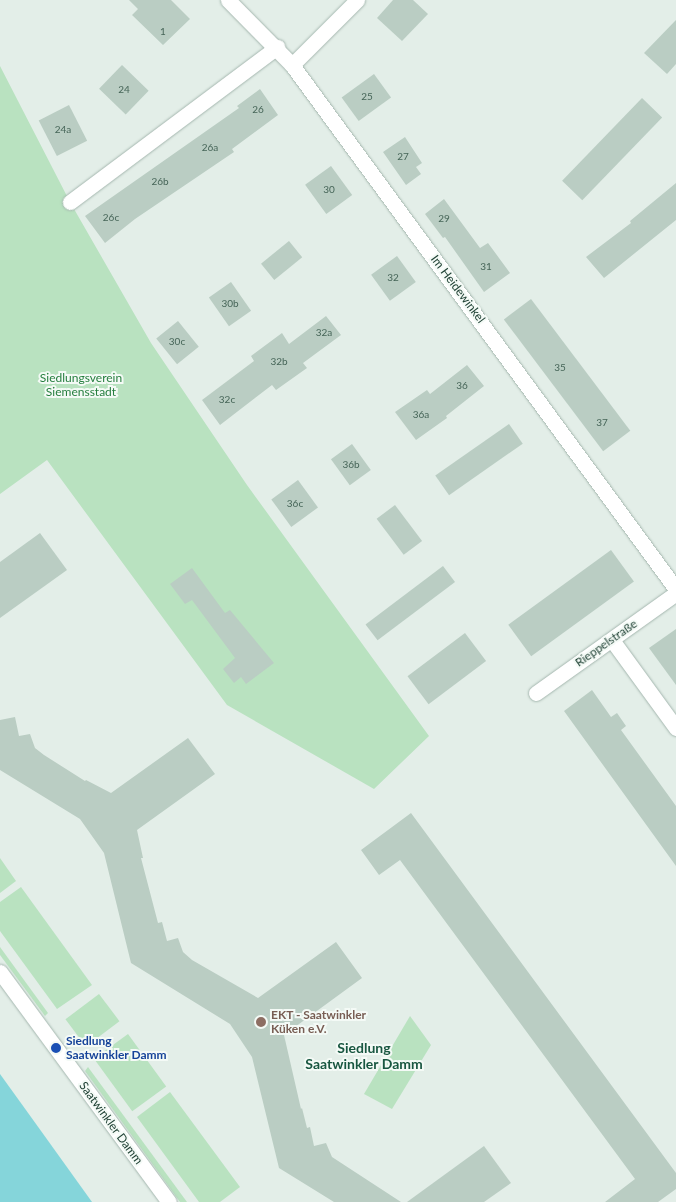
<!DOCTYPE html>
<html>
<head>
<meta charset="utf-8">
<style>
	body { margin:0 }
	#map { position:relative; width:676px; height:1202px; overflow:hidden; background:#e3eee8; font-family:Lato,sans-serif }
	div>[style] { position:absolute }
	.green>* { inset:0; background:#b9e2c0; transform-origin:0 0 }
	.water>* { inset:0; background:#85d5da }
	.building>* { inset:0; background:#bacdc3; transform-origin:0 0 }
	.roads { filter:drop-shadow(0 0 1px #a5b7af) drop-shadow(0 0 1px #a5b7af) }
	.street>* { height:15px; margin:-7.5px; padding:0 7.5px; transform-origin:7.5px; border-radius:7.5px; background:#fff }
	.secondary>* { height:15px; margin:-7.5px; padding:0 7.5px; transform-origin:7.5px; border-radius:7.5px; background:#fff }
	.dots>* { width:14px; height:14px; translate:-50% -50%; box-sizing:border-box; border:2px solid #f4faf6; border-radius:50% }
	span { translate:-50% -50%; white-space:nowrap; text-align:center; line-height:1.15; -webkit-text-stroke:4px #f4faf6; paint-order:stroke }
	.number-label { font-size:10px; color:#466558 }
	.number-label span { -webkit-text-stroke-width:0 }
	.street-label { font-size:12px; color:#204235 }
	.park-label { font-size:12px; color:#257e3e }
	.education-label { font-size:12px; color:#785e54; font-weight:700 }
	.left { translate:0 -50%; text-align:left }
	.transit-label { font-size:12px; color:#164399; font-weight:700 }
	.neighbourhood-label { font-size:14px; color:#195741; font-weight:700 }
</style>
</head>
<body>
<div id="map">
	<div class="green">
		<div style="clip-path:polygon(0 66px,70px 202px,151px 343px,247px 485px,429px 736px,374px 789px,227px 705px,47px 460px,0 494px)"></div>
		<div style="clip-path:polygon(0 858px,16px 881px,0 893px)"></div>
		<div style="clip-path:polygon(21px 887px,92px 985px,57px 1009px,0 931px,0 902px)"></div>
		<div style="clip-path:polygon(0 947px,48px 1013px,45px 1016px,0 955px)"></div>
		<div style="left:99px;top:994px;width:34px;height:42px;rotate:53deg"></div>
		<div style="clip-path:polygon(410px 1016px,431px 1045px,392px 1109px,364px 1094px)"></div>
		<div style="left:128px;top:1034px;width:65px;height:42px;rotate:54deg"></div>
		<div style="clip-path:polygon(88px 1067px,187px 1202px,180px 1202px,85px 1071px)"></div>
		<div style="clip-path:polygon(170px 1092px,240px 1187px,220px 1202px,199px 1202px,137px 1117px)"></div>
	</div>
	<div class="water">
		<div style="clip-path:polygon(0 1074px,31px 1117px,92px 1202px,0 1202px)"></div>
	</div>
	<div class="building">
		<div style="clip-path:polygon(129px 0,171px 0,190px 19px,163px 45px,132px 15px,138px 9px)"></div>
		<div style="clip-path:polygon(393px 0,413px 0,428px 14px,402px 41px,377px 18px)"></div>
		<div style="clip-path:polygon(676px 20px,676px 64px,667px 74px,644px 53px)"></div>
		<div style="left:122px;top:65px;width:37px;height:33px;rotate:44deg"></div>
		<div style="left:374px;top:74px;width:29px;height:40px;rotate:54deg"></div>
		<div style="clip-path:polygon(260px 89px,278px 115px,232px 149px,234px 152px,135px 219px,105px 243px,85px 216px,239px 108px,237px 106px)"></div>
		<div style="left:642px;top:98px;width:28px;height:115px;rotate:44deg"></div>
		<div style="left:69px;top:105px;width:40px;height:34px;rotate:63deg"></div>
		<div style="clip-path:polygon(405px 137px,422px 163px,416px 167px,421px 174px,406px 185px,383px 152px)"></div>
		<div style="left:331px;top:166px;width:36px;height:32px;rotate:54deg"></div>
		<div style="clip-path:polygon(676px 183px,676px 220px,604px 278px,586px 257px,631px 223px,630px 221px)"></div>
		<div style="clip-path:polygon(444px 199px,480px 248px,488px 243px,510px 273px,484px 292px,445px 237px,443px 238px,425px 214px)"></div>
		<div style="left:289px;top:241px;width:21px;height:36px;rotate:51deg"></div>
		<div style="left:397px;top:256px;width:32px;height:32px;rotate:54deg"></div>
		<div style="left:231px;top:282px;width:35px;height:27px;rotate:55deg"></div>
		<div style="left:531px;top:299px;width:165px;height:34px;rotate:53deg"></div>
		<div style="clip-path:polygon(326px 316px,341px 335px,303px 363px,307px 368px,276px 390px,272px 385px,220px 425px,202px 400px,254px 361px,251px 356px,282px 333px,289px 344px)"></div>
		<div style="left:178px;top:321px;width:33px;height:28px;rotate:51deg"></div>
		<div style="clip-path:polygon(467px 365px,484px 386px,446px 416px,447px 418px,416px 440px,395px 412px,427px 390px,430px 394px)"></div>
		<div style="left:509px;top:424px;width:24px;height:90px;rotate:55deg"></div>
		<div style="left:352px;top:444px;width:32px;height:26px;rotate:54deg"></div>
		<div style="left:298px;top:480px;width:34px;height:33px;rotate:54deg"></div>
		<div style="left:395px;top:505px;width:45px;height:23px;rotate:53deg"></div>
		<div style="clip-path:polygon(40px 533px,67px 570px,0 618px,0 562px)"></div>
		<div style="left:611px;top:550px;width:39px;height:127px;rotate:54deg"></div>
		<div style="left:443px;top:566px;width:20px;height:97px;rotate:53deg"></div>
		<div style="clip-path:polygon(192px 568px,225px 613px,230px 610px,274px 663px,246px 684px,241px 677px,234px 683px,223px 669px,235px 658px,192px 600px,185px 604px,170px 584px)"></div>
		<div style="clip-path:polygon(676px 629px,676px 685px,649px 648px)"></div>
		<div style="left:465px;top:633px;width:35px;height:72px;rotate:53deg"></div>
		<div style="clip-path:polygon(592px 690px,611px 717px,617px 713px,626px 726px,621px 730px,676px 806px,676px 866px,564px 711px)"></div>
		<div style="clip-path:polygon(15px 717px,19px 736px,30px 734px,35px 748px,44px 755px,85px 781px,86px 780px,111px 793px,188px 738px,215px 774px,137px 830px,143px 858px,141px 858px,158px 923px,162px 922px,167px 941px,178px 938px,183px 952px,192px 960px,258px 998px,336px 942px,362px 978px,284px 1035px,301px 1109px,302px 1108px,307px 1128px,310px 1127px,314px 1146px,326px 1143px,332px 1157px,401px 1202px,334px 1202px,279px 1168px,252px 1057px,230px 1024px,131px 963px,104px 853px,80px 819px,0 770px,0 720px)"></div>
		<div style="clip-path:polygon(411px 813px,676px 1173px,676px 1189px,658px 1202px,605px 1202px,635px 1179px,400px 860px,379px 875px,361px 850px)"></div>
		<div style="clip-path:polygon(484px 1146px,511px 1183px,484px 1202px,407px 1202px)"></div>
	</div>
	<div class="roads">
		<div class="street">
			<div style="left:228px;top:0;width:91px;rotate:45.4deg"></div>
			<div style="left:292px;top:65px;width:650px;rotate:53.77deg"></div>
			<div style="left:292px;top:65px;width:92px;rotate:-45deg"></div>
			<div style="left:70px;top:202px;width:259px;rotate:-36.8deg"></div>
			<div style="left:612px;top:640px;width:109px;rotate:54deg"></div>
			<div style="left:536px;top:693px;width:172px;rotate:-35.5deg"></div>
		</div>
		<div class="secondary">
			<div style="left:0;top:972px;width:285px;rotate:53.7deg"></div>
		</div>
	</div>
	<div class="dots">
		<div style="left:261px;top:1022px;background:#8d6e63"></div>
		<div style="left:56px;top:1048px;background:#1a4fb4"></div>
	</div>
	<div class="number-label">
		<span style="left:163px;top:32px">1</span>
		<span style="left:124px;top:90px">24</span>
		<span style="left:367px;top:97px">25</span>
		<span style="left:258px;top:110px">26</span>
		<span style="left:63px;top:130px">24a</span>
		<span style="left:210px;top:148px">26a</span>
		<span style="left:403px;top:157px">27</span>
		<span style="left:160px;top:182px">26b</span>
		<span style="left:329px;top:190px">30</span>
		<span style="left:111px;top:218px">26c</span>
		<span style="left:444px;top:219px">29</span>
		<span style="left:486px;top:267px">31</span>
		<span style="left:393px;top:278px">32</span>
		<span style="left:230px;top:304px">30b</span>
		<span style="left:324px;top:333px">32a</span>
		<span style="left:177px;top:342px">30c</span>
		<span style="left:279px;top:362px">32b</span>
		<span style="left:560px;top:368px">35</span>
		<span style="left:462px;top:386px">36</span>
		<span style="left:227px;top:400px">32c</span>
		<span style="left:421px;top:415px">36a</span>
		<span style="left:602px;top:423px">37</span>
		<span style="left:351px;top:465px">36b</span>
		<span style="left:295px;top:504px">36c</span>
	</div>
	<div class="street-label">
		<span style="left:458px;top:289px;rotate:53deg">Im Heidewinkel</span>
		<span style="left:606px;top:643px;rotate:-35deg">Rieppelstraße</span>
		<span style="left:111px;top:1123px;rotate:54deg">Saatwinkler Damm</span>
	</div>
	<div class="park-label">
		<span style="left:81px;top:385px">Siedlungsverein<br>Siemensstadt</span>
	</div>
	<div class="education-label">
		<span class="left" style="left:271px;top:1022px">EKT - Saatwinkler<br>Küken e.V.</span>
	</div>
	<div class="transit-label">
		<span class="left" style="left:66px;top:1048px">Siedlung<br>Saatwinkler Damm</span>
	</div>
	<div class="neighbourhood-label">
		<span style="left:364px;top:1056px">Siedlung<br>Saatwinkler Damm</span>
	</div>
</div>
</body>
</html>
